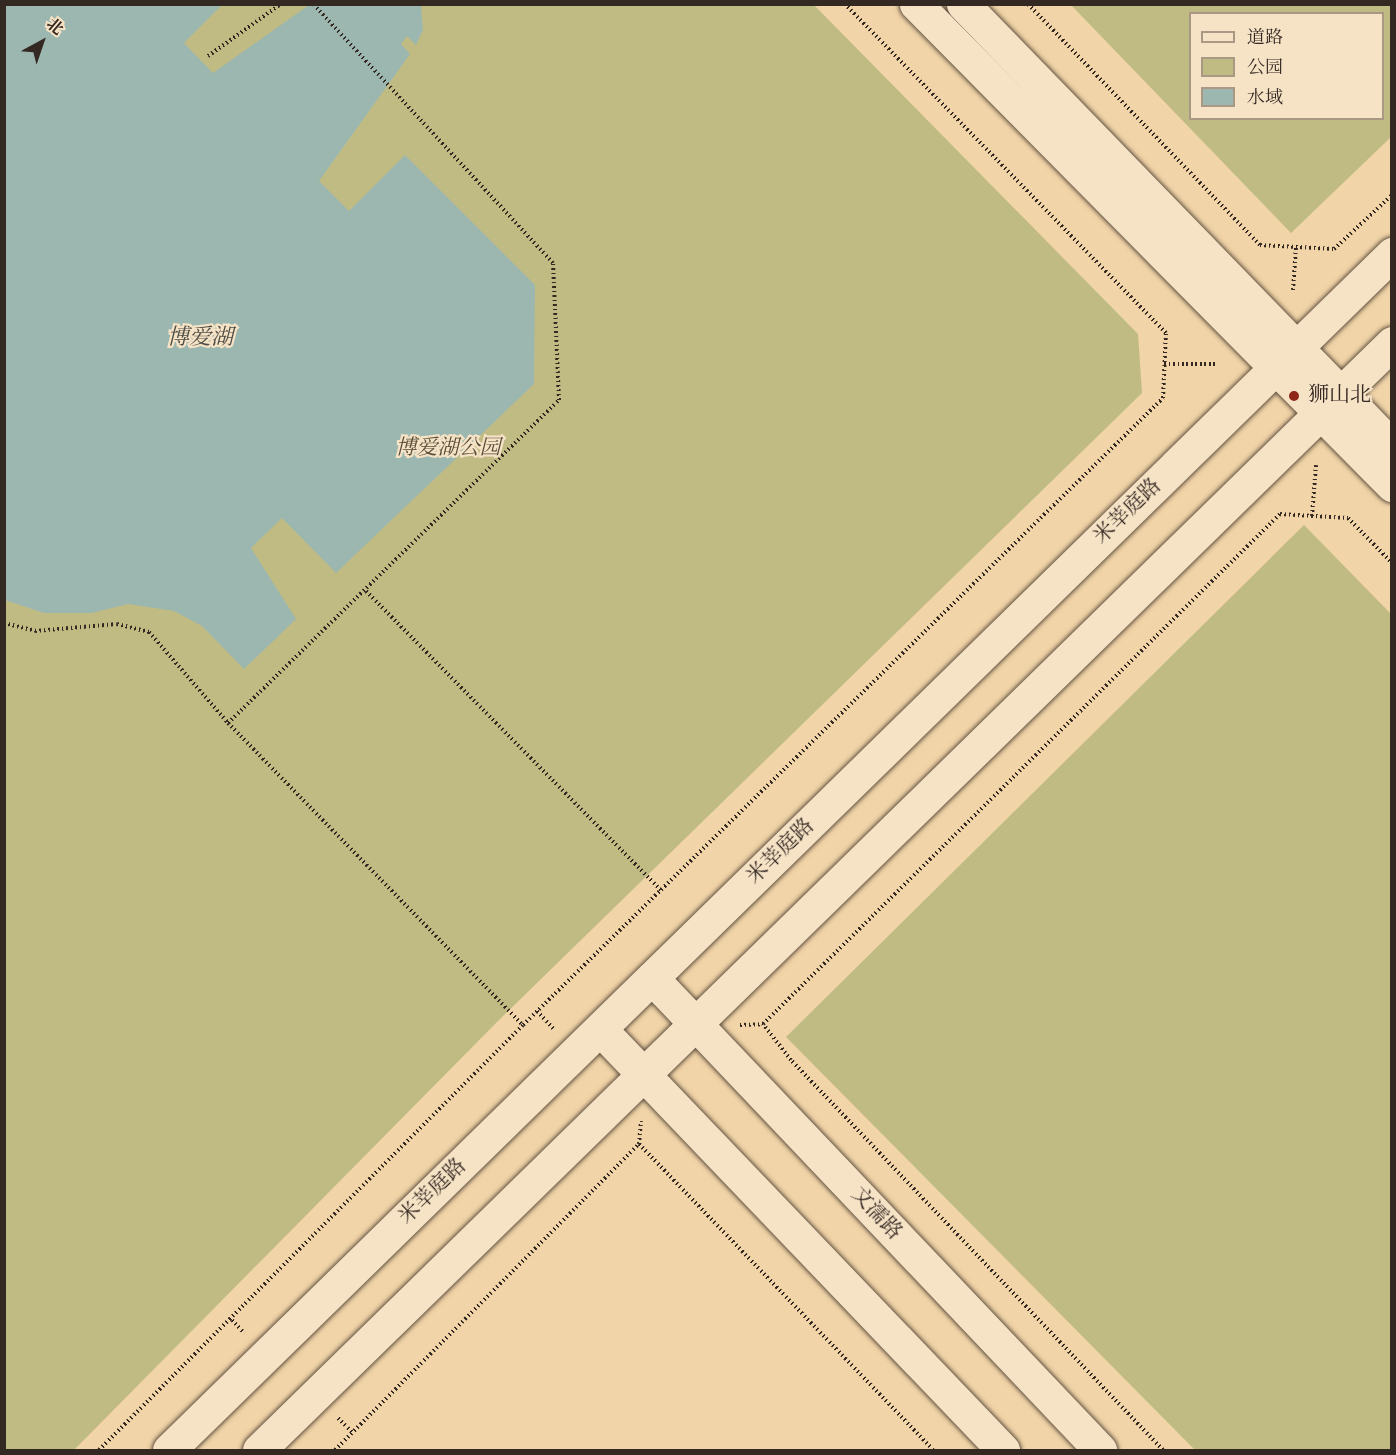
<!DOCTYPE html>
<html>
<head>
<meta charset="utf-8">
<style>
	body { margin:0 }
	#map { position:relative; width:1396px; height:1455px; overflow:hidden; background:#f1d4a7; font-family:"Sorts Mill Goudy","Noto Serif SC",serif }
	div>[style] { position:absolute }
	.green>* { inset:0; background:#c0bb83 }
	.water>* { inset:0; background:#9cb7b0 }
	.path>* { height:4px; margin-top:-2px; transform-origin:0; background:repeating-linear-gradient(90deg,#342822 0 1.5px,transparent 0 4.5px) }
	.roads { filter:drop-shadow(0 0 2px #635343) drop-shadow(0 0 2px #635343) }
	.minor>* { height:33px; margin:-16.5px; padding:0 16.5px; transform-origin:16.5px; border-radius:16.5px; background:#f6e3c6 }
	.dots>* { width:16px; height:16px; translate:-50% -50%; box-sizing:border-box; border:3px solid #f6e3c6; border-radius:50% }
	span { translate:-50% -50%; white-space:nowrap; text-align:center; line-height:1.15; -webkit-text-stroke:4.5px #f6e3c6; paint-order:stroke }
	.poi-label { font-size:21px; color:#342822 }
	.left { translate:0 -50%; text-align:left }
	.park-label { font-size:21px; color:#574d3a; font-style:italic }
	.street-label { font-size:21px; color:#342822 }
	.water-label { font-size:22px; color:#4e4c46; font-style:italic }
	.frame { position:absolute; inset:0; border:6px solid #342822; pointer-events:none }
	.legend { position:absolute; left:1189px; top:12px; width:195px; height:108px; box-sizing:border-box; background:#f6e3c6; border:2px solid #a89884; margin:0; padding:8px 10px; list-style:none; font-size:18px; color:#342822 }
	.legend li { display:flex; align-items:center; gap:12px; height:30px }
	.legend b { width:30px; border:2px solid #a89884 }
	.north { position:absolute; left:12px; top:12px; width:60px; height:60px; -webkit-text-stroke:4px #f6e3c6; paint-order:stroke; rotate:40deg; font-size:16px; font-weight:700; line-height:24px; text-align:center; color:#342822 }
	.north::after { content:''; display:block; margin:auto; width:21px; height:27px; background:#342822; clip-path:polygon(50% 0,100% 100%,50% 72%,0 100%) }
</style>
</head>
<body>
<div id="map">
	<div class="green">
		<div style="clip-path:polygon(5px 5px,814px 5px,1138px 334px,1142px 393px,498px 1021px,74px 1450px,5px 1450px)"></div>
		<div style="clip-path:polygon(evenodd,1071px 5px,1391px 5px,1391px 137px,1291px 233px,1071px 5px,1190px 14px,1382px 14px,1382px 118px,1190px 118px,1190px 14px)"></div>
		<div style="clip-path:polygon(1304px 525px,1391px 614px,1391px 1450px,1195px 1450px,786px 1037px)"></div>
	</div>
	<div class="water">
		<div style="clip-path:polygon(4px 5px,222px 5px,184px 43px,213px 73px,309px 5px,421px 5px,423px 30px,416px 45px,407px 36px,401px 44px,410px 54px,319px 181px,349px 211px,405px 155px,535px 285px,534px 384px,336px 573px,282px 518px,251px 548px,296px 619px,244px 669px,202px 626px,174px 611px,128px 604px,92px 613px,44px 613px,5px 600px)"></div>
	</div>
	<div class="path">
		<div style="left:1028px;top:4px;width:335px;rotate:46.1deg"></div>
		<div style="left:1260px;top:245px;width:74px;rotate:3.1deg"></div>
		<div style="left:1334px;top:249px;width:79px;rotate:-43deg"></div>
		<div style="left:208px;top:56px;width:90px;rotate:-35.5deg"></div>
		<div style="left:1293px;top:290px;width:43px;rotate:-86deg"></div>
		<div style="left:1164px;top:364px;width:53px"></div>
		<div style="left:1312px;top:516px;width:51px;rotate:-85.5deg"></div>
		<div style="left:366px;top:591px;width:420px;rotate:45.4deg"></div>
		<div style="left:4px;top:623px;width:32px;rotate:14deg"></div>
		<div style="left:35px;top:631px;width:82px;rotate:-4.9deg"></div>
		<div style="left:117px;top:624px;width:33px;rotate:14deg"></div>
		<div style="left:149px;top:632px;width:121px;rotate:49deg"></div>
		<div style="left:228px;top:723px;width:462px;rotate:-44.3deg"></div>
		<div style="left:559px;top:400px;width:137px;rotate:-92.5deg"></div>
		<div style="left:553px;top:263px;width:353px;rotate:-132.8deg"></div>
		<div style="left:228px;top:723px;width:422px;rotate:45.7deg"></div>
		<div style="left:537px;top:1011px;width:26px;rotate:47deg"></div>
		<div style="left:740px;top:1025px;width:23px;rotate:-2deg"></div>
		<div style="left:639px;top:1144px;width:23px;rotate:-85deg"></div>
		<div style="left:232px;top:1320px;width:18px;rotate:47deg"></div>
		<div style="left:338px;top:1418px;width:21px;rotate:45deg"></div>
		<div style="left:99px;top:1450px;width:600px;rotate:-45.07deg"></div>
		<div style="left:523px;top:1025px;width:896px;rotate:-44.41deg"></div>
		<div style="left:1163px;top:398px;width:65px;rotate:-87.4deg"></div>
		<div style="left:1166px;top:333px;width:460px;rotate:-134.3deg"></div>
		<div style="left:335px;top:1450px;width:431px;rotate:-45.2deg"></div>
		<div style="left:639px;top:1144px;width:424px;rotate:46.1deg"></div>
		<div style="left:1163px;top:1450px;width:539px;rotate:-133.65deg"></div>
		<div style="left:791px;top:1060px;width:46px;rotate:-127.9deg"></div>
		<div style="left:763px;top:1024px;width:726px;rotate:-44.61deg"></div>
		<div style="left:1280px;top:514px;width:68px;rotate:3.4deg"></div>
		<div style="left:1348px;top:518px;width:63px;rotate:45.6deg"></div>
	</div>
	<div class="roads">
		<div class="minor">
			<div style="left:916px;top:4px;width:677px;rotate:45.3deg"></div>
			<div style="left:963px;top:4px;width:616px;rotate:45.86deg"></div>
			<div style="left:652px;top:978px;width:651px;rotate:46.49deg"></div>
			<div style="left:600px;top:1029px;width:583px;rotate:46.25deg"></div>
			<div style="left:169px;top:1450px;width:1711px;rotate:-44.36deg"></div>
			<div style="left:259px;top:1450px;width:1584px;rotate:-44.33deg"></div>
		</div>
	</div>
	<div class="dots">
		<div style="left:1294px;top:396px;background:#8f2418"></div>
	</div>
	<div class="poi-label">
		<span class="left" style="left:1308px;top:396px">狮山北</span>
	</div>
	<div class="park-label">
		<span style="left:448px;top:449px">博爱湖公园</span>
	</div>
	<div class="street-label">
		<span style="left:1128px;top:512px;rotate:-44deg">米莘庭路</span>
		<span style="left:781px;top:852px;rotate:-44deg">米莘庭路</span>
		<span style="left:433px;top:1192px;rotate:-44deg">米莘庭路</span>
		<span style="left:876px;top:1214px;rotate:47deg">文濡路</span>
	</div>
	<div class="water-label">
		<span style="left:200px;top:340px">博爱湖</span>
	</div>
	<div class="frame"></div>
	<ul class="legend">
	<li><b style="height:8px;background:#f6e3c6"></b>道路</li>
	<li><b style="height:16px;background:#c0bb83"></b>公园</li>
	<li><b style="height:16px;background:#9cb7b0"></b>水域</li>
	</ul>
	<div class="north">北</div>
</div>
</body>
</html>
